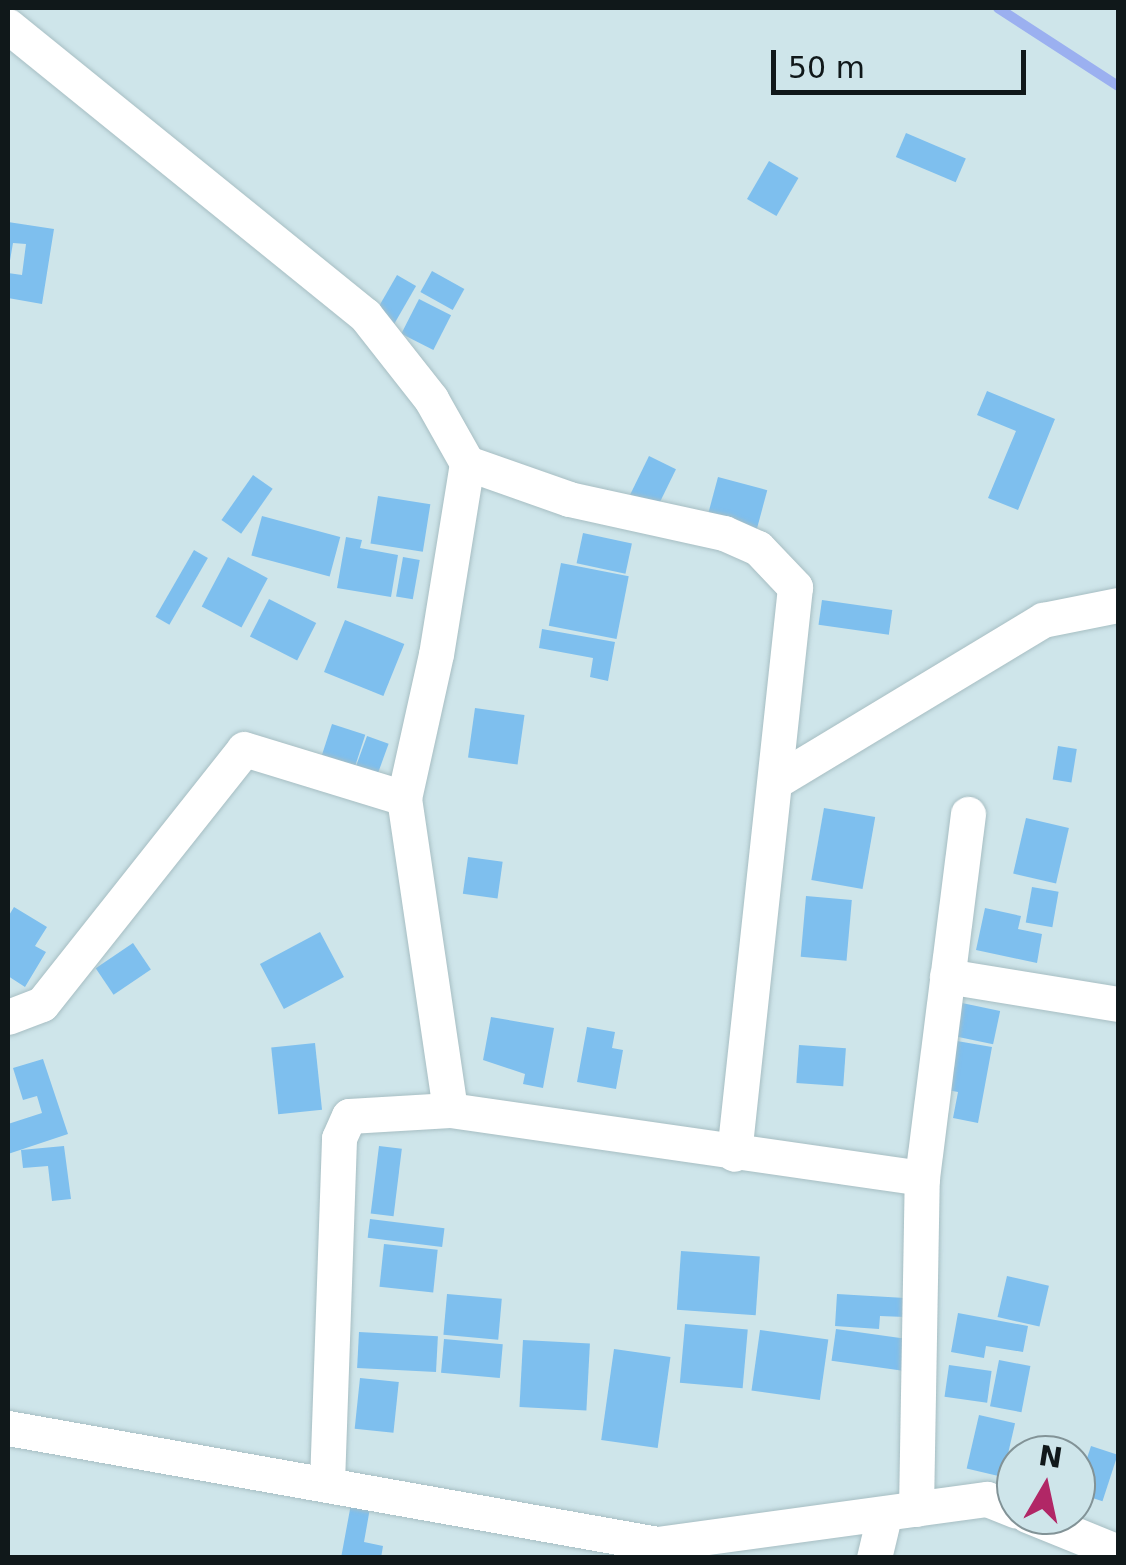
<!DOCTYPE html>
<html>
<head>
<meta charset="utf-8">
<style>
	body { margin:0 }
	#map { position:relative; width:1126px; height:1565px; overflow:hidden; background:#cee5ea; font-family:"DejaVu Sans",sans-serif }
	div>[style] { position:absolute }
	.stream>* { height:10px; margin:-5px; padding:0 5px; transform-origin:5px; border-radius:5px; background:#9bb0f0 }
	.building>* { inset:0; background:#7ebfee; transform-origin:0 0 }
	.roads { filter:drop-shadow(0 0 2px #a7bec3) drop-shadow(0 0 2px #a7bec3) }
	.street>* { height:35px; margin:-17.5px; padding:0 17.5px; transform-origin:17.5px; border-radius:17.5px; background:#fff }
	span { translate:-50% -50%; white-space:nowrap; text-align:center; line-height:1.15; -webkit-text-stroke:9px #cee5ea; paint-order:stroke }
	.frame { position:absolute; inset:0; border:10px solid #10181a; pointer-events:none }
	.north { position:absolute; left:996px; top:1435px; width:100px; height:100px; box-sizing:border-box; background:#cee5ea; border:2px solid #829397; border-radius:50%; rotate:9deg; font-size:28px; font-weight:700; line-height:40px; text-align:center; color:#10181a }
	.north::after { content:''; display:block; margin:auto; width:35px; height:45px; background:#b12766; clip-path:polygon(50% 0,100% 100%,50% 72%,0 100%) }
	.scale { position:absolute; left:771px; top:50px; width:255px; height:45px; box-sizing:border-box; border:5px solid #10181a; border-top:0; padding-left:12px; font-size:30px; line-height:35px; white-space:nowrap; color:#10181a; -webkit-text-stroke:8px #cee5ea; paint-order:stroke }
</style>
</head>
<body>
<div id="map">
	<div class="stream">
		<div style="left:998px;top:8px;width:143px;rotate:33deg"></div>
	</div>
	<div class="building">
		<div style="left:906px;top:133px;width:65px;height:26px;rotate:23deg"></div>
		<div style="left:769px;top:161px;width:34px;height:44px;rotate:30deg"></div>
		<div style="clip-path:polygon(8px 222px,54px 229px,42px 304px,8px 298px,8px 273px,22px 275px,26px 244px,13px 243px,8px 272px)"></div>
		<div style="left:432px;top:271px;width:37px;height:24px;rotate:29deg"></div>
		<div style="left:397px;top:275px;width:22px;height:49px;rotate:30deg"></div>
		<div style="left:419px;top:299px;width:36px;height:39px;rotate:27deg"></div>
		<div style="clip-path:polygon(987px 391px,1055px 419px,1018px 510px,988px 498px,1016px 431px,977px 415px)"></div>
		<div style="left:649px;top:456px;width:30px;height:47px;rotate:26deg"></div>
		<div style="left:253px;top:475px;width:24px;height:55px;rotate:35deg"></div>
		<div style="left:718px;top:477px;width:51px;height:41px;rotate:15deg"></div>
		<div style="left:378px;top:496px;width:53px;height:48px;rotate:9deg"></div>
		<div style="left:262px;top:516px;width:81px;height:41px;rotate:15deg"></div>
		<div style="left:583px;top:533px;width:50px;height:31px;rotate:12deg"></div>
		<div style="clip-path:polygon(346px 537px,362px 540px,360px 548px,398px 555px,391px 597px,337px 588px)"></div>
		<div style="left:194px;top:550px;width:16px;height:77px;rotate:30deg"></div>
		<div style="left:228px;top:557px;width:45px;height:56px;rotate:28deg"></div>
		<div style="left:403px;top:557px;width:17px;height:40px;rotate:10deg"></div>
		<div style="left:561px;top:563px;width:69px;height:64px;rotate:11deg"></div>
		<div style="left:269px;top:599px;width:53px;height:42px;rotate:27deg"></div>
		<div style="left:822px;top:600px;width:71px;height:25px;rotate:8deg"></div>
		<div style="left:345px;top:620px;width:64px;height:56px;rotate:22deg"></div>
		<div style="clip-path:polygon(542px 629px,615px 642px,608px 681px,590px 677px,593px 658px,539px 648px)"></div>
		<div style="left:475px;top:708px;width:50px;height:50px;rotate:8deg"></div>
		<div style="left:332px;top:724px;width:35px;height:35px;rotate:18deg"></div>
		<div style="left:367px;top:736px;width:23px;height:36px;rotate:20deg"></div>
		<div style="left:1058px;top:746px;width:19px;height:34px;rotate:9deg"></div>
		<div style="left:824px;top:808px;width:52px;height:73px;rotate:10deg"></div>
		<div style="left:1026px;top:818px;width:44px;height:57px;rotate:13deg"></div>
		<div style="left:468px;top:857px;width:35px;height:37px;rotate:8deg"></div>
		<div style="left:1032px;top:887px;width:27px;height:36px;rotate:10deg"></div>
		<div style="left:806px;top:896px;width:46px;height:61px;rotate:5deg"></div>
		<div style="clip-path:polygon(14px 907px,47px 927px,35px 946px,46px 952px,25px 987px,8px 976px,8px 917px)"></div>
		<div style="clip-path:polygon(985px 908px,1021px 916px,1018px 929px,1042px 934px,1037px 963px,976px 950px)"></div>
		<div style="left:320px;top:932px;width:51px;height:68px;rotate:62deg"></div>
		<div style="left:133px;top:943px;width:32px;height:45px;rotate:56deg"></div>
		<div style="left:962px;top:1003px;width:39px;height:34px;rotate:12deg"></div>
		<div style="clip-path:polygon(491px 1017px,554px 1028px,543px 1088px,523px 1084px,525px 1074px,483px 1060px)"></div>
		<div style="clip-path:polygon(587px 1027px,615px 1032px,612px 1048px,623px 1050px,616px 1089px,577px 1082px)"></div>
		<div style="clip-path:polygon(951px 1040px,992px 1047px,978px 1123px,953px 1118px,958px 1092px,942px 1089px)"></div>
		<div style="left:315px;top:1043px;width:67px;height:44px;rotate:84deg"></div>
		<div style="left:799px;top:1045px;width:47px;height:38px;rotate:4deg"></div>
		<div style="clip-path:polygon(43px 1059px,68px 1134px,8px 1154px,8px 1124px,42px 1113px,37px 1096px,23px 1100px,13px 1068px)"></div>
		<div style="clip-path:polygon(64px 1146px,71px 1199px,52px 1201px,48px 1166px,23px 1168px,21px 1150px)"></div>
		<div style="left:379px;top:1146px;width:23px;height:68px;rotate:7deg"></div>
		<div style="left:370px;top:1219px;width:75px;height:19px;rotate:7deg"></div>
		<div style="left:384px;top:1244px;width:54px;height:43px;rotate:6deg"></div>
		<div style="left:681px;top:1251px;width:79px;height:59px;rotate:4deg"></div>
		<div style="left:1007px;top:1276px;width:43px;height:42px;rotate:13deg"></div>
		<div style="left:447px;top:1294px;width:55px;height:41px;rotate:5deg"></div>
		<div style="clip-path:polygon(837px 1294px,905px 1298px,905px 1317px,880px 1316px,879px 1329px,835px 1326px)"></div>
		<div style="clip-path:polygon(958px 1313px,1028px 1326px,1023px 1352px,986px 1346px,984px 1358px,951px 1352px)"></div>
		<div style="left:685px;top:1324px;width:63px;height:59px;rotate:5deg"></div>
		<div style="left:836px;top:1329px;width:72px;height:32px;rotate:8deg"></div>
		<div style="left:760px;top:1330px;width:69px;height:61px;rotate:8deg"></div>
		<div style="left:359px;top:1332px;width:79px;height:36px;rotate:3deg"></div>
		<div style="left:444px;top:1339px;width:59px;height:34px;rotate:5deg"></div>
		<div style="left:523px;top:1340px;width:67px;height:67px;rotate:3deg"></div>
		<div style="left:614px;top:1349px;width:57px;height:92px;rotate:8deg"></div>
		<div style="left:999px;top:1360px;width:32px;height:47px;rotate:11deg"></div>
		<div style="left:949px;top:1365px;width:43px;height:32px;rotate:8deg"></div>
		<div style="left:360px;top:1378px;width:39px;height:51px;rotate:6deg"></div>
		<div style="left:979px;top:1415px;width:37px;height:55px;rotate:13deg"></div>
		<div style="left:1091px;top:1446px;width:28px;height:49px;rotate:18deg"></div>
		<div style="clip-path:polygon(351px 1504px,370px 1508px,364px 1542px,383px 1546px,381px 1558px,341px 1558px)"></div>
	</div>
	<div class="roads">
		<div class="street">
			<div style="left:8px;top:26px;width:459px;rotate:39deg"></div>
			<div style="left:365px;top:315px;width:107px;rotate:51.8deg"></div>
			<div style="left:431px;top:399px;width:73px;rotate:60.6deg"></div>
			<div style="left:467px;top:463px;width:193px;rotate:99.2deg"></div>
			<div style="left:436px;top:654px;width:148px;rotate:102.5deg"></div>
			<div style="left:404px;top:798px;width:315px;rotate:81.6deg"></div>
			<div style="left:467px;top:463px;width:108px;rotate:19.4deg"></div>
			<div style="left:569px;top:499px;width:159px;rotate:12.4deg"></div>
			<div style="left:724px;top:533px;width:37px;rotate:24deg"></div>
			<div style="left:758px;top:548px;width:54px;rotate:46.5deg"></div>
			<div style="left:795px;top:587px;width:570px;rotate:96.14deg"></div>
			<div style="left:776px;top:781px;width:312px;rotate:-31.1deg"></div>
			<div style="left:1043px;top:620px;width:76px;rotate:-11.3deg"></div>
			<div style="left:947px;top:976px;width:173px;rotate:9.3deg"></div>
			<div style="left:8px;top:1017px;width:36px;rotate:-21deg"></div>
			<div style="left:42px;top:1004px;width:325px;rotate:-51.6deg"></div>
			<div style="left:244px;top:749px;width:167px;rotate:17deg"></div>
			<div style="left:8px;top:1428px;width:659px;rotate:10.13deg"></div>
			<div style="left:657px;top:1544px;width:333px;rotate:-7.8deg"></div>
			<div style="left:987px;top:1499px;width:31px;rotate:22deg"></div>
			<div style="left:327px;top:1483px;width:345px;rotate:-88deg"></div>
			<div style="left:339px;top:1138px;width:24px;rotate:-66deg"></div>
			<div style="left:349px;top:1116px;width:101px;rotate:-3.4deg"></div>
			<div style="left:450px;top:1110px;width:477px;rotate:8.2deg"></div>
			<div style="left:916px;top:1509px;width:331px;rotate:-89deg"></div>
			<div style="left:922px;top:1178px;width:367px;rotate:-82.8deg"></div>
			<div style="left:1027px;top:1515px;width:98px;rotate:22.1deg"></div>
			<div style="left:874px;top:1558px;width:43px;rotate:-76.6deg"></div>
		</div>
	</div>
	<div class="frame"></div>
	<div class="north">N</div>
	<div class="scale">50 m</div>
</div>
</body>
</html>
